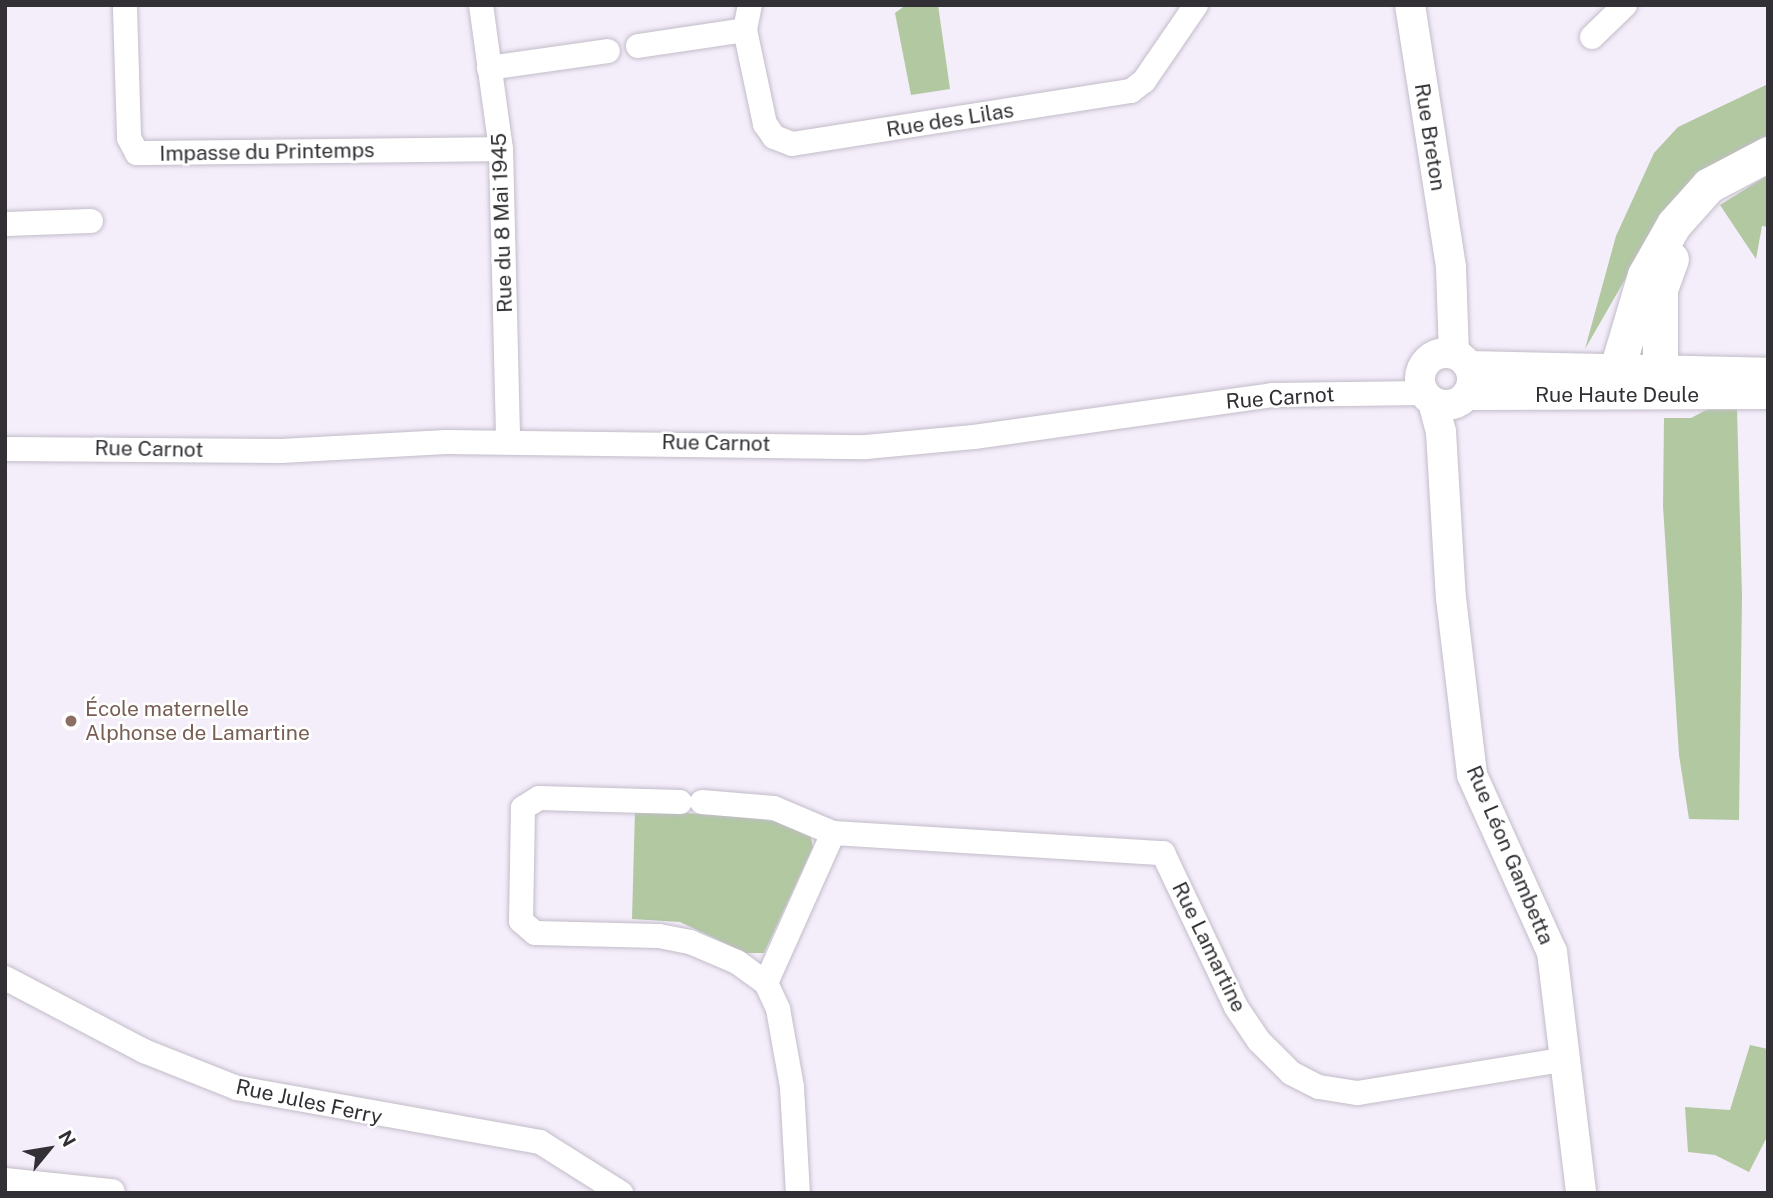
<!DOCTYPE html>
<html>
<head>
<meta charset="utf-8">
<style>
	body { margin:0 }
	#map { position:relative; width:1773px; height:1198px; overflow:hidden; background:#f4edfa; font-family:"Public Sans",sans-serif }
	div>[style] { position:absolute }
	.green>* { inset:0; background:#b1c8a1 }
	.roads { filter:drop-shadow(0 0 2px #c2bcc8) drop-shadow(0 0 2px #c2bcc8) }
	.minor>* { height:24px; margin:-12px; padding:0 12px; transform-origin:12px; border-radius:12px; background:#fff }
	.major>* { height:30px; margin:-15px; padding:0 15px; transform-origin:15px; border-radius:15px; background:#fff }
	.major>.ring { margin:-15px; padding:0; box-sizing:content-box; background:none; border:30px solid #fff; border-radius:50% }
	.highway>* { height:35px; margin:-17.5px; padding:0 17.5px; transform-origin:17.5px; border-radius:17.5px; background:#fff }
	.dots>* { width:19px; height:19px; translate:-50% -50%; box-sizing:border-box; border:4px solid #fff; border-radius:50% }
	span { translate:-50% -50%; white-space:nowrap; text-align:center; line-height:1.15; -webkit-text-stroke:5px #fff; paint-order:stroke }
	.street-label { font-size:21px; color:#333035 }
	.education-label { font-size:21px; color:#785e54 }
	.left { translate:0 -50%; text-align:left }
	.frame { position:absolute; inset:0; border:7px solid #333035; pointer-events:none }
	.north { position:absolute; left:14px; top:1114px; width:70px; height:70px; -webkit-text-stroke:5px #fff; paint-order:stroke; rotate:60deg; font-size:19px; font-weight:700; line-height:28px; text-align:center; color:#333035 }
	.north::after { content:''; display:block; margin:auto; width:24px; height:32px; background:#333035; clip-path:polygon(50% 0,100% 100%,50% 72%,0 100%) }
</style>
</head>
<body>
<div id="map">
	<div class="green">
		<div style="clip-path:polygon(906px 5px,938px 5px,950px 89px,911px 95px,895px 13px)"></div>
		<div style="clip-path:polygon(1768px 84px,1768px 144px,1665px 210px,1585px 349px,1616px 236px,1654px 153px,1678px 127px)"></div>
		<div style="clip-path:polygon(1768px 175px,1768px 227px,1762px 226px,1756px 259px,1720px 205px)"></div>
		<div style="clip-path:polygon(1708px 409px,1737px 409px,1742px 596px,1739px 820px,1689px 819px,1679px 755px,1663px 506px,1664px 418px,1691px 418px)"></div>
		<div style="clip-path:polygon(635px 810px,751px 817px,804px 827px,810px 834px,813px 847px,764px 953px,746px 953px,680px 922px,632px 919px)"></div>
		<div style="clip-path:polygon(1750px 1045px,1768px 1049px,1768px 1135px,1749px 1172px,1715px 1155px,1688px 1152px,1685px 1107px,1730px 1110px)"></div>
	</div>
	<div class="roads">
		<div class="minor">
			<div style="left:481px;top:5px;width:145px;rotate:82.1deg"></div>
			<div style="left:501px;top:149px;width:293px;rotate:88.6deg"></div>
			<div style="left:125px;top:9px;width:129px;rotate:88.2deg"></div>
			<div style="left:129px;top:138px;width:17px;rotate:62deg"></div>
			<div style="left:137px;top:153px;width:364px;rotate:-0.6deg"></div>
			<div style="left:745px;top:30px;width:96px;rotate:78deg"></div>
			<div style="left:765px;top:124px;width:16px;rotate:55deg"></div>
			<div style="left:774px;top:137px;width:19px;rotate:21deg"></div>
			<div style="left:792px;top:144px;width:343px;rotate:-8.9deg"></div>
			<div style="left:1131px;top:91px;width:16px;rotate:-38deg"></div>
			<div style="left:1144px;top:81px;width:92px;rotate:-55.6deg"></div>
			<div style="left:1592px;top:37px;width:46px;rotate:-44.1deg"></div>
			<div style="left:638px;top:46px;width:108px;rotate:-8.5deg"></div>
			<div style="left:745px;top:30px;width:25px;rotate:-79deg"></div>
			<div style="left:489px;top:68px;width:120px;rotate:-8.1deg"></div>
			<div style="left:5px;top:224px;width:86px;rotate:-2deg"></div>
			<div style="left:5px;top:449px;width:276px;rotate:0.4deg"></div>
			<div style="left:281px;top:451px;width:165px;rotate:-3.1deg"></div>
			<div style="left:446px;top:442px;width:420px;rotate:0.7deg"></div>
			<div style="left:866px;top:447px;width:108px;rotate:-5.3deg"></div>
			<div style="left:974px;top:437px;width:301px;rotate:-8deg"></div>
			<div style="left:1272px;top:395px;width:151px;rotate:-0.8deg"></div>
			<div style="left:680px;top:802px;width:141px;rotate:-178.4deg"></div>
			<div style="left:539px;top:798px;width:19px;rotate:148deg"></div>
			<div style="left:523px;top:808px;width:113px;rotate:91deg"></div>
			<div style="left:521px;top:921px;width:18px;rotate:41deg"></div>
			<div style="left:535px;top:933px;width:124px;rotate:1.4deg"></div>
			<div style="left:659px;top:936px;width:32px;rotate:11deg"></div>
			<div style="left:690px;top:942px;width:51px;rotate:23.1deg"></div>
			<div style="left:737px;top:962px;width:36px;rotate:36deg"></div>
			<div style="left:766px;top:983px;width:29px;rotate:65deg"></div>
			<div style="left:778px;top:1009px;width:79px;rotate:79.8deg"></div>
			<div style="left:792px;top:1087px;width:106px;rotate:86.8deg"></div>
			<div style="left:702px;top:802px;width:72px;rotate:4.8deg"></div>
			<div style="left:774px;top:808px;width:64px;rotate:23deg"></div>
			<div style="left:833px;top:833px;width:331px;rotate:3.5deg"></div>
			<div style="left:1163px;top:853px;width:170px;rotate:64.6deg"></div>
			<div style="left:1236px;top:1007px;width:41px;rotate:55.9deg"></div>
			<div style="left:1259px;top:1041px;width:45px;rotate:45deg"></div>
			<div style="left:1291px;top:1073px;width:31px;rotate:27deg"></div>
			<div style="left:1319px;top:1087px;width:39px;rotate:9deg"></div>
			<div style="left:1358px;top:1093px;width:212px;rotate:-9.2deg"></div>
			<div style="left:5px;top:978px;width:157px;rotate:27.7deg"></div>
			<div style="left:144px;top:1051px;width:100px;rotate:21.7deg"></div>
			<div style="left:237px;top:1088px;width:308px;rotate:10.1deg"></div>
			<div style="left:540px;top:1142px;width:96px;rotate:32.2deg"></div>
			<div style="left:766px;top:983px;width:164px;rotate:-65.9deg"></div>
			<div style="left:5px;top:1180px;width:108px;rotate:5.9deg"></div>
		</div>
		<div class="major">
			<div style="left:1410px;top:5px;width:266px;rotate:81.1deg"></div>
			<div style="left:1451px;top:268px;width:85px;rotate:88deg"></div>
			<div class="ring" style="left:1420px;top:353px;width:22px;height:22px"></div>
			<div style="left:1469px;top:366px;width:299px;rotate:1.3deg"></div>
			<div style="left:1467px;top:395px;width:301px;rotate:-0.2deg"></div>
			<div style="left:1433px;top:402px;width:31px;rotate:75deg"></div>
			<div style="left:1441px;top:432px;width:166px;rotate:86.6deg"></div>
			<div style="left:1451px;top:598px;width:178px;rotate:83.2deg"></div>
			<div style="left:1472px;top:775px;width:194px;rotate:65.7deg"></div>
			<div style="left:1552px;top:952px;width:243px;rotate:83.1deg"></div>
		</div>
		<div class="highway">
			<div style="left:1616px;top:372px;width:101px;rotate:-73.4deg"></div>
			<div style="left:1645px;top:275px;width:59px;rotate:-60.4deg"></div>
			<div style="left:1674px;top:224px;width:52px;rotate:-48.1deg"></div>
			<div style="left:1709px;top:185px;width:67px;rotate:-27.7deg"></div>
			<div style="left:1660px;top:373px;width:84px;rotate:-90deg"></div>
			<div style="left:1660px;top:289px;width:32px;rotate:-70deg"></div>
		</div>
	</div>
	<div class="dots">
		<div style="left:71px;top:721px;background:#8d6e63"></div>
	</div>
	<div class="street-label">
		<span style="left:950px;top:120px;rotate:-9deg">Rue des Lilas</span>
		<span style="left:1430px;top:137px;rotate:81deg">Rue Breton</span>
		<span style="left:267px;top:152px;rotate:-1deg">Impasse du Printemps</span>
		<span style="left:502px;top:223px;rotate:-92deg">Rue du 8 Mai 1945</span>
		<span style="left:1617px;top:395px">Rue Haute Deule</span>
		<span style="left:1280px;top:398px;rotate:-4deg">Rue Carnot</span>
		<span style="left:716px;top:443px;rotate:1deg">Rue Carnot</span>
		<span style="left:149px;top:449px;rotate:1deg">Rue Carnot</span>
		<span style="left:1510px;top:855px;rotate:67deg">Rue Léon Gambetta</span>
		<span style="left:1209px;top:947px;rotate:64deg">Rue Lamartine</span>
		<span style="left:309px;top:1102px;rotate:12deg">Rue Jules Ferry</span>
	</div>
	<div class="education-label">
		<span class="left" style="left:85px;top:721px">École maternelle<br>Alphonse de Lamartine</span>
	</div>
	<div class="frame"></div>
	<div class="north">N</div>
</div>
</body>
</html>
